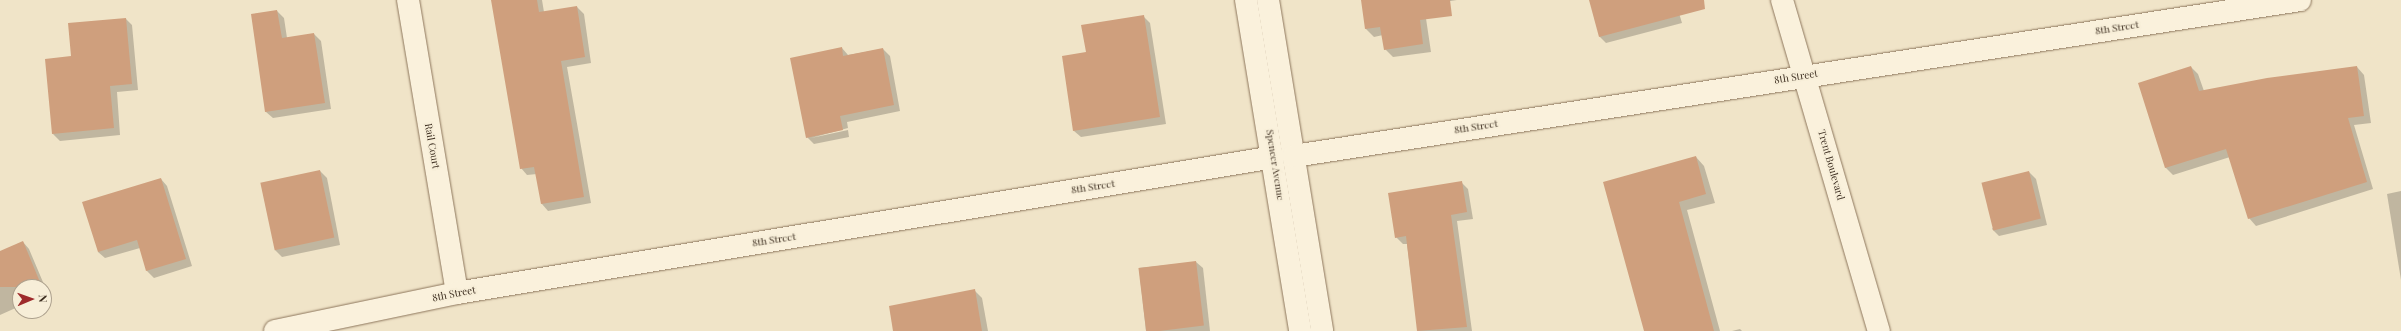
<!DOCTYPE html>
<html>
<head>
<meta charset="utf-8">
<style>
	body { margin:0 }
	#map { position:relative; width:2401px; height:331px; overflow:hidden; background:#f0e4c8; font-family:"Playfair Display",serif }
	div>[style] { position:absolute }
	.shadow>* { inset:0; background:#0003 }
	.building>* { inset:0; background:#cf9f7d; transform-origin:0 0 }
	.roads { filter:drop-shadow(0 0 1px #8d765c) drop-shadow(0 0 1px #8d765c) }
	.street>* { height:22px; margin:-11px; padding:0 11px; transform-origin:11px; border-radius:11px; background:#faf1dc }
	.secondary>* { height:22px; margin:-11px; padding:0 11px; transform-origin:11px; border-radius:11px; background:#faf1dc }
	span { translate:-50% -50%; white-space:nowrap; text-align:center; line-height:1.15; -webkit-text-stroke:3.5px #f7eed8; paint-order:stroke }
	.street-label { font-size:10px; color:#3d2e20 }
	.north { position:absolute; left:12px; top:279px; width:40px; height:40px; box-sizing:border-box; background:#f7eed8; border:1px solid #ada18e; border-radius:50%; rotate:88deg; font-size:11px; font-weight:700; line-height:16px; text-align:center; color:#3d2e20 }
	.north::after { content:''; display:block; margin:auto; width:14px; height:18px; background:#9e2a2b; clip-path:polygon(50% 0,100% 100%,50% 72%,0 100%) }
</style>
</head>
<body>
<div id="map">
	<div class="shadow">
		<div style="clip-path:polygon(492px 0,542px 0,544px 12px,577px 7px,584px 14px,591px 63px,567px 67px,591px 203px,548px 211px,542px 204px,537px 174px,527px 175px,521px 168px)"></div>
		<div style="clip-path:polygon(1362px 0,1457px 0,1424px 5px,1431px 52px,1393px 57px,1385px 49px,1383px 35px,1374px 37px,1366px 29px)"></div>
		<div style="clip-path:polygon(1590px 0,1675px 0,1682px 23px,1606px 43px,1600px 37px)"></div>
		<div style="clip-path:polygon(277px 11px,284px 18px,287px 38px,314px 34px,321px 41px,331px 109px,273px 118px,266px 112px)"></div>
		<div style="clip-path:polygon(1143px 16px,1150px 23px,1166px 124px,1081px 137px,1074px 131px,1087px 53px)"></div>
		<div style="clip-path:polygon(126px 19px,132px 25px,138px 90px,117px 92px,120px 135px,60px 141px,53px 134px,72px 57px)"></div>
		<div style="clip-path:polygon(842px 48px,848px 55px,883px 49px,890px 56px,900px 111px,847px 122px,848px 128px,811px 138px,848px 130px,849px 137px,814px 144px,807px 137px)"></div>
		<div style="clip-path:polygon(2191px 67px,2198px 74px,2204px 91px,2357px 67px,2364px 75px,2371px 123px,2354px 125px,2373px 189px,2256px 226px,2249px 218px,2230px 157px,2173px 175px,2165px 167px)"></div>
		<div style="clip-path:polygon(1696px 157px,1704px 166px,1715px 203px,1687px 210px,1720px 331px,1645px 331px,1605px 183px)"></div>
		<div style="clip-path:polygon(320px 171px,327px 178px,340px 245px,282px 257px,275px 250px)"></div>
		<div style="clip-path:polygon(2029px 172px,2036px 179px,2047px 225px,1999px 236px,1992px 229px)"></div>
		<div style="clip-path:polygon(161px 179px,167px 186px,192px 266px,154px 278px,147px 271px,140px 248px,105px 258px,98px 252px)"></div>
		<div style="clip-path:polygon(1461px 182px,1468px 189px,1473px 219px,1457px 221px,1472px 331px,1418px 331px,1407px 244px,1403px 244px,1396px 237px)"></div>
		<div style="clip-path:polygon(2401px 191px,2401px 280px,2387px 194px)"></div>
		<div style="clip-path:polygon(23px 242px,29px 249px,48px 294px,44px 296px,44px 287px,20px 287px,20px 306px,0 315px,0 252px)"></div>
		<div style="clip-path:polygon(1196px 262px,1203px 268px,1210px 331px,1146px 331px,1139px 268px)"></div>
		<div style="clip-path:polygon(974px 290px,982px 298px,988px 331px,894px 331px)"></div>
		<div style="clip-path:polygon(1740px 329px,1742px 331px,1732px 331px)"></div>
	</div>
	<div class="building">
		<div style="clip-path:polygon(491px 0,537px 0,539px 12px,577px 6px,585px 57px,561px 61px,584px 197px,541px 204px,534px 167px,520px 169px)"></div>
		<div style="clip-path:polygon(1361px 0,1450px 0,1452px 16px,1420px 20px,1423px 44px,1384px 50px,1380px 27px,1365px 29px)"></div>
		<div style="clip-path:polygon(1589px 0,1704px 0,1705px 9px,1599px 37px)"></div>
		<div style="clip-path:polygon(277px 10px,282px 38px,314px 33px,325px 103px,265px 112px,251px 14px)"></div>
		<div style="clip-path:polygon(1144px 15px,1160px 117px,1073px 131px,1062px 56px,1086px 52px,1081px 25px)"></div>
		<div style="clip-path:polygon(126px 18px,132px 84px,110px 86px,114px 128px,52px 134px,45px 59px,71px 56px,68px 23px)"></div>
		<div style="clip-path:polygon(842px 47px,843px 56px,883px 48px,894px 105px,840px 116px,843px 130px,806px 138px,790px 58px)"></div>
		<div style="clip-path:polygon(2191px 66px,2199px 91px,2267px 78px,2357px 66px,2364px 116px,2348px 118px,2367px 182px,2248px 219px,2226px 149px,2165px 168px,2138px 83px)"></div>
		<div style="clip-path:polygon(1696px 156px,1706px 194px,1679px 202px,1714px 331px,1644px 331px,1603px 182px)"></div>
		<div style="left:320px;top:170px;width:69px;height:61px;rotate:78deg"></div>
		<div style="left:2029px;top:171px;width:49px;height:49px;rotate:76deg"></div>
		<div style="clip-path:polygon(161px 178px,186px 259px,146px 271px,137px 240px,98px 252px,82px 202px)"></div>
		<div style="clip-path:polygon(1462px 181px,1467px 212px,1451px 215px,1467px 327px,1417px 331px,1406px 236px,1395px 238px,1388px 193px)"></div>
		<div style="clip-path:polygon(23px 241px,42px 287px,0 287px,0 251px)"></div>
		<div style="left:1196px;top:261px;width:65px;height:58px;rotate:83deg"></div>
		<div style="clip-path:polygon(975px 289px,982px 331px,893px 331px,889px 306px)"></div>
	</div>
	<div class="roads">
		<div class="street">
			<div style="left:408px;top:0;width:297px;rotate:80.5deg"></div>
			<div style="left:1246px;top:0;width:335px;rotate:80.7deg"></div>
			<div style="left:1268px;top:0;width:335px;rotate:80.7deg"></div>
			<div style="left:1294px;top:156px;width:1018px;rotate:-8.81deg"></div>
			<div style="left:275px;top:331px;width:186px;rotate:-11.8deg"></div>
			<div style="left:457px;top:293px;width:828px;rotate:-9.45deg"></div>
		</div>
		<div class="secondary">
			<div style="left:1782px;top:0;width:345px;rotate:73.7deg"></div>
		</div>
	</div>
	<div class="street-label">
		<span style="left:2117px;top:28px;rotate:-9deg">8th Street</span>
		<span style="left:1796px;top:77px;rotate:-9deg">8th Street</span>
		<span style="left:1476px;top:127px;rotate:-9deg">8th Street</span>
		<span style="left:432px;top:146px;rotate:80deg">Rail Court</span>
		<span style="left:1275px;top:165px;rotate:81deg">Spencer Avenue</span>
		<span style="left:1831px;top:165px;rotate:74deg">Trent Boulevard</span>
		<span style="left:1093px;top:187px;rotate:-9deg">8th Street</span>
		<span style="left:774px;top:240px;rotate:-9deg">8th Street</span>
		<span style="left:454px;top:294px;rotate:-11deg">8th Street</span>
	</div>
	<div class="north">N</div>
</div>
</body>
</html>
